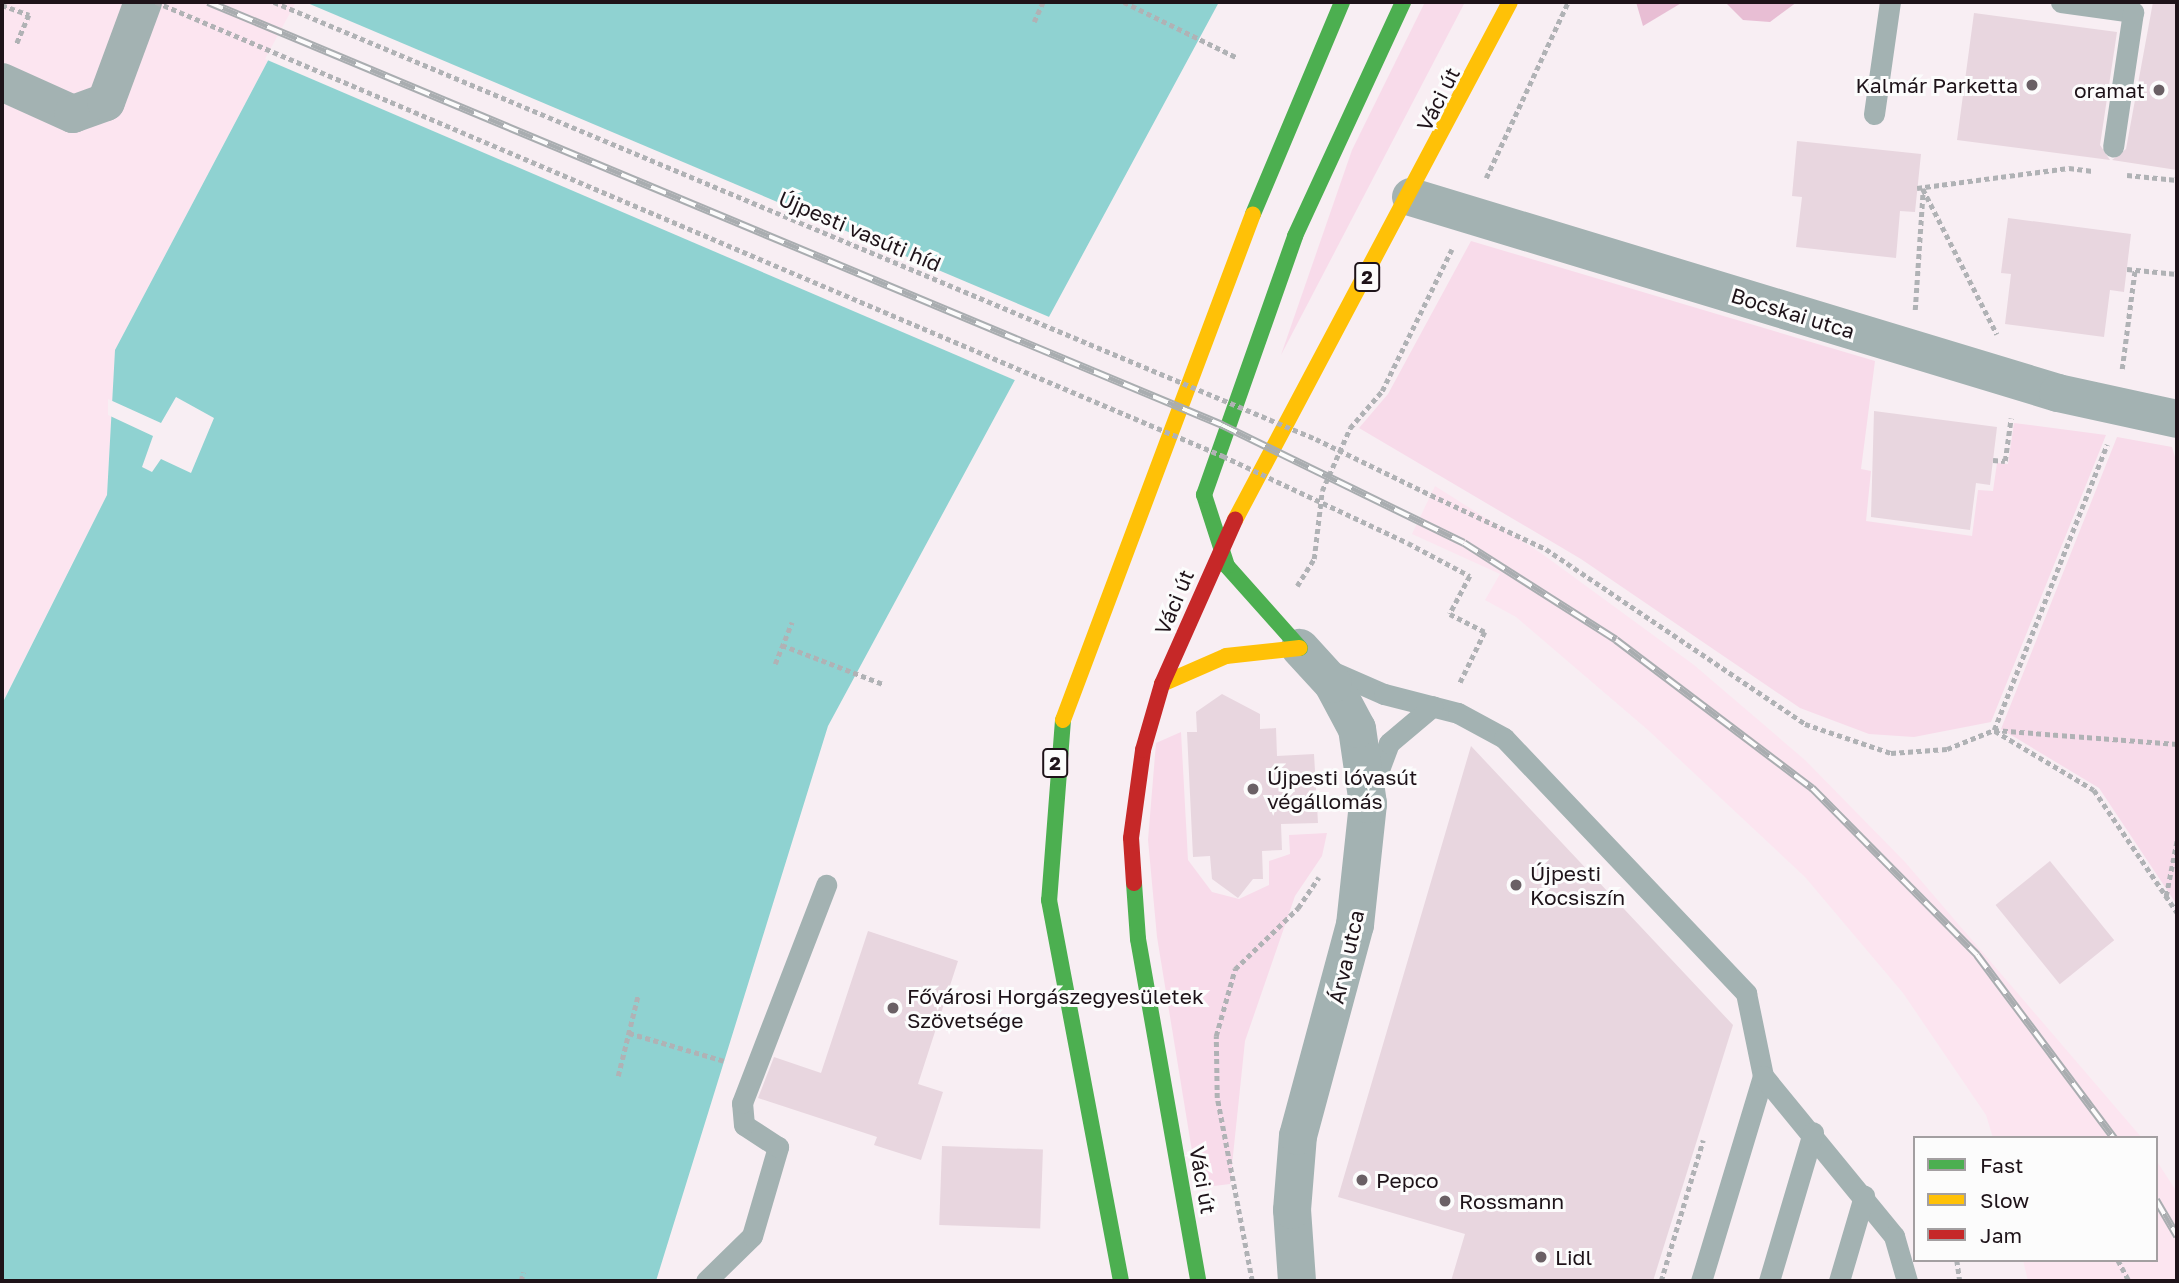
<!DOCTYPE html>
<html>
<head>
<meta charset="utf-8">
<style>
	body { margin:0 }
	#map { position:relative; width:2179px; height:1283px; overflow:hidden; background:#f8eef3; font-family:"Golos Text",sans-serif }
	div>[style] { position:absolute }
	.built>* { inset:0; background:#fce5f0 }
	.green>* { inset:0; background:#f8dbea }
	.forest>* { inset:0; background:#e8bed4 }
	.water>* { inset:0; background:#8fd2d1 }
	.pier>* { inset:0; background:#f8eef3 }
	.building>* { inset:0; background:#e8d6df; transform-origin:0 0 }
	.path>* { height:4.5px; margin-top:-2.25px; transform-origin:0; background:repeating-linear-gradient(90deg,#b0b2b5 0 5px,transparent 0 8.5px) }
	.lane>* { height:21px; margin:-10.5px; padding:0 10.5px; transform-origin:10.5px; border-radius:10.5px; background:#a3b2b2 }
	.street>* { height:38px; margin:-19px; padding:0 19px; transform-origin:19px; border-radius:19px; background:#a3b2b2 }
	.fast>* { height:16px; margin:-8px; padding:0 8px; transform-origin:8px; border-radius:8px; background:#4caf50 }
	.slow>* { height:16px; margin:-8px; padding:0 8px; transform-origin:8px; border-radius:8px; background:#ffc107 }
	.jam>* { height:16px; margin:-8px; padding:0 8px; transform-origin:8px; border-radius:8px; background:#c62828 }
	.rail>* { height:8px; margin-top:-4px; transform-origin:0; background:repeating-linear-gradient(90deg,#fcfcfc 0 16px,#a9adb0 0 32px); box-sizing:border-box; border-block:2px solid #a9adb0 }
	.path-bridge>* { height:4.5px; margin-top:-2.25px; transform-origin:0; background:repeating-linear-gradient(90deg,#b0b2b5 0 5px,transparent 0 8.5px) }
	.dots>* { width:19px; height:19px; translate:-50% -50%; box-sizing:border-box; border:4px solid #fcfcfc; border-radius:50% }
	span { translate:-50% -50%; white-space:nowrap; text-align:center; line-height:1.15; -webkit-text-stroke:6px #fcfcfc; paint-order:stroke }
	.shield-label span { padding:2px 5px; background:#fcfcfc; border:2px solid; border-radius:5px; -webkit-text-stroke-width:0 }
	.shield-label { font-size:19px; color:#1e1319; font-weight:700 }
	.poi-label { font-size:21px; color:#1e1319 }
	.right { translate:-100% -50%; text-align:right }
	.left { translate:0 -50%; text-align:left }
	.street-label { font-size:21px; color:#1e1319 }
	.frame { position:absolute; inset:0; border:4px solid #1e1319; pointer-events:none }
	.legend { position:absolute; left:1913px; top:1136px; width:245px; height:126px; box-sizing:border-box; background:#fcfcfc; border:2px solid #a39fa1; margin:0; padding:9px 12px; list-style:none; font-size:21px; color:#1e1319 }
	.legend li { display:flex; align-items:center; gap:14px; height:35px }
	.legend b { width:35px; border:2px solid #a39fa1 }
</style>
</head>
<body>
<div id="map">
	<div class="built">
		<div style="clip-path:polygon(2px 2px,299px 2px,115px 350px,107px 495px,2px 703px)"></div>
		<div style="clip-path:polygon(1435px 486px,1541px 553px,1694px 665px,1805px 760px,1905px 862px,2142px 1138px,1993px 1138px,1986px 1115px,1903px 993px,1805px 877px,1648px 730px,1516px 617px,1485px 600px,1500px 574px,1412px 534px)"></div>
		<div style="clip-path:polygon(2156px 1160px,2177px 1192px,2177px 1281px,2028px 1281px,2023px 1260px,2156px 1260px)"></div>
	</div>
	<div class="green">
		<div style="clip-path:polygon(1425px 2px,1465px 2px,1281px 355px,1352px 150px)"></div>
		<div style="clip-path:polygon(1471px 241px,1875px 361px,1861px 469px,1871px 471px,1866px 521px,1972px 536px,1978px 490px,1993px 491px,1997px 463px,2008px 464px,2014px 423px,2106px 435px,1991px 722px,1914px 737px,1869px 734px,1800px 708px,1581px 559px,1359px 428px,1388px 394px)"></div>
		<div style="clip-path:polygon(2117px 437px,2172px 447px,2177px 464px,2177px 905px,2099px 788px,2001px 729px)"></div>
		<div style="clip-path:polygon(1181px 732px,1188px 860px,1212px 892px,1239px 899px,1269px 885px,1269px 861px,1290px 854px,1289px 835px,1327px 833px,1322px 856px,1295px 896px,1245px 1041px,1230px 1184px,1198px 1188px,1157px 937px,1148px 840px,1156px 743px)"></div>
	</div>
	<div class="forest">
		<div style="clip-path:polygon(1636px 2px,1683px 2px,1643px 26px)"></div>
		<div style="clip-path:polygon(1725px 2px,1797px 2px,1770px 22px,1743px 20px)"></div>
	</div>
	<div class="water">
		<div style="clip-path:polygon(299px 2px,1219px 2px,828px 726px,656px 1281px,2px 1281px,2px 704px,107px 495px,115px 350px)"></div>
	</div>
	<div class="pier">
		<div style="clip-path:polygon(296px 2px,305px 2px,1054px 319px,1019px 382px,265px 59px)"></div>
		<div style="clip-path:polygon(176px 397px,214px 418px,191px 473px,161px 459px,152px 472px,142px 467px,153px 436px,108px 415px,108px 399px,161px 423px)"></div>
	</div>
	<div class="building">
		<div style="clip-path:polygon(2153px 2px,2177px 2px,2177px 170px,2112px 160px,2126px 149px)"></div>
		<div style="clip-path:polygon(1974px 13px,2117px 32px,2100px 145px,2110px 160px,1957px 140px)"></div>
		<div style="clip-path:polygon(1797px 141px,1921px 154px,1915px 212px,1900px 211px,1896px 258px,1796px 247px,1802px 197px,1792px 196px)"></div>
		<div style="clip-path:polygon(2008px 218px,2131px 234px,2124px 292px,2110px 290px,2104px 337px,2005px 324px,2011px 274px,2001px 273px)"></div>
		<div style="clip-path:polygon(1874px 411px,1997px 427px,1990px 485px,1976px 483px,1970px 530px,1871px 517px)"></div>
		<div style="clip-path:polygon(1222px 694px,1260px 714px,1260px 729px,1276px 728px,1277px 756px,1314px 754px,1318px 823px,1281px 824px,1282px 850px,1262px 851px,1263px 879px,1253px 879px,1238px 898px,1212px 879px,1210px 856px,1193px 857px,1187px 732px,1197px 732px,1196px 712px)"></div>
		<div style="clip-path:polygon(1471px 746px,1733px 1025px,1653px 1281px,1451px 1281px,1465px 1234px,1338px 1197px)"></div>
		<div style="left:2050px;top:861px;width:102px;height:70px;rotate:51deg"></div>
		<div style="clip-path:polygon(868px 931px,958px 961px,918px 1084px,943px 1092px,921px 1160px,874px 1145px,877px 1137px,758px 1098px,774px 1057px,821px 1073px)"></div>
		<div style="left:942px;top:1146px;width:101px;height:79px;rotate:2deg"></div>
	</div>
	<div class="path">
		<div style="left:1124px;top:2px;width:127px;rotate:26.2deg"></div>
		<div style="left:2px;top:5px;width:29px;rotate:20deg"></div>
		<div style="left:29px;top:15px;width:33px;rotate:113deg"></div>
		<div style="left:1034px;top:22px;width:22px;rotate:-66deg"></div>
		<div style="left:2127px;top:175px;width:50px;rotate:5.7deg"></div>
		<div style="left:1486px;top:178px;width:194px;rotate:-65deg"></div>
		<div style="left:1917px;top:188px;width:153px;rotate:-7.5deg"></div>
		<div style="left:2069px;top:168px;width:24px;rotate:7deg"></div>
		<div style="left:1923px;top:189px;width:163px;rotate:63deg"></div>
		<div style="left:2127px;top:269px;width:50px;rotate:5.7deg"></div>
		<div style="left:1915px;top:310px;width:122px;rotate:-86.2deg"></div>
		<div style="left:2122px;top:369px;width:101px;rotate:-82.6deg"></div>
		<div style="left:1993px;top:460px;width:12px;rotate:5deg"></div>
		<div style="left:2005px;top:461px;width:43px;rotate:-82.1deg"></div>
		<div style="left:1431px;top:495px;width:127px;rotate:25.2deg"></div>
		<div style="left:1546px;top:549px;width:313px;rotate:34deg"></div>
		<div style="left:1805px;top:724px;width:91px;rotate:18.6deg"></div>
		<div style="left:1891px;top:753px;width:56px;rotate:-4.1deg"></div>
		<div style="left:1947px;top:749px;width:51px;rotate:-22deg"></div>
		<div style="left:1994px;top:730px;width:184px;rotate:4.4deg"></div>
		<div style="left:1408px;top:543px;width:70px;rotate:28deg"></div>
		<div style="left:1470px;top:576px;width:43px;rotate:117.8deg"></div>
		<div style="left:1450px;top:614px;width:39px;rotate:27deg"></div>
		<div style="left:1485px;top:632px;width:57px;rotate:116.1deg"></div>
		<div style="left:1297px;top:586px;width:32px;rotate:-58deg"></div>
		<div style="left:1314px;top:559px;width:68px;rotate:-83.3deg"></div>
		<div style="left:1322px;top:491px;width:69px;rotate:-66deg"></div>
		<div style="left:1350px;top:428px;width:49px;rotate:-49.1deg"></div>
		<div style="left:1382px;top:391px;width:158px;rotate:-63.8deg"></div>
		<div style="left:782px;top:645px;width:108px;rotate:21.1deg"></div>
		<div style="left:775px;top:664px;width:45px;rotate:-68deg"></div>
		<div style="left:1994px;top:730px;width:307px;rotate:-68.4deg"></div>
		<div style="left:1995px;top:731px;width:115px;rotate:30.8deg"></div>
		<div style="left:2094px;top:790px;width:148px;rotate:55.8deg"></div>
		<div style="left:2166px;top:896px;width:57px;rotate:-78.9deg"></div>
		<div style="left:629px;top:1033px;width:100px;rotate:16.3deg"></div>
		<div style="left:618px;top:1076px;width:83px;rotate:-76.1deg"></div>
		<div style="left:1957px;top:1260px;width:21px;rotate:82deg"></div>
		<div style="left:2118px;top:1260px;width:24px;rotate:62deg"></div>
		<div style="left:521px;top:1281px;width:9px;rotate:-77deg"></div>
		<div style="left:1252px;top:1281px;width:186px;rotate:-100.8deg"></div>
		<div style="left:1217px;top:1098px;width:62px;rotate:-90.9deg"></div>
		<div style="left:1216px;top:1036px;width:70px;rotate:-74.2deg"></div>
		<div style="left:1235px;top:969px;width:88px;rotate:-44.1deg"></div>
		<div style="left:1298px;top:908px;width:37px;rotate:-56deg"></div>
		<div style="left:1661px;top:1281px;width:147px;rotate:-73.4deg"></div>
	</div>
	<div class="lane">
		<div style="left:2061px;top:2px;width:73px;rotate:7.9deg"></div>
		<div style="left:2133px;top:12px;width:136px;rotate:98.4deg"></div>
		<div style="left:1874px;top:114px;width:113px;rotate:-81.9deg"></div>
		<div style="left:1329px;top:670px;width:60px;rotate:23.6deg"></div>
		<div style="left:1384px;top:694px;width:76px;rotate:14.4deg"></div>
		<div style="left:1458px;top:713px;width:52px;rotate:28.5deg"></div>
		<div style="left:1504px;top:738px;width:352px;rotate:46.5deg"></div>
		<div style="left:1746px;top:993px;width:85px;rotate:78.4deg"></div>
		<div style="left:1763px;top:1076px;width:214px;rotate:106.8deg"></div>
		<div style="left:1372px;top:788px;width:48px;rotate:-69.3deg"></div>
		<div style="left:1389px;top:743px;width:57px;rotate:-40.1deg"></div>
		<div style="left:1763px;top:1076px;width:207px;rotate:50.7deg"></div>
		<div style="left:1894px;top:1236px;width:47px;rotate:73.9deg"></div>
		<div style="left:706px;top:1281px;width:64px;rotate:-44.4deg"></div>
		<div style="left:752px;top:1236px;width:93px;rotate:-73.7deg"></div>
		<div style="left:778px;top:1147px;width:40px;rotate:-147.1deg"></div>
		<div style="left:744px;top:1125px;width:22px;rotate:-95deg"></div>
		<div style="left:742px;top:1103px;width:234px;rotate:-68.9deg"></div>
		<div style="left:1769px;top:1281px;width:155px;rotate:-73.5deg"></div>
		<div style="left:1839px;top:1281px;width:89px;rotate:-73.6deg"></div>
	</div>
	<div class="street">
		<div style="left:2px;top:82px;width:78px;rotate:24.3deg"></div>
		<div style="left:73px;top:114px;width:35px;rotate:-20deg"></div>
		<div style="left:106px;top:102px;width:107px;rotate:-69.7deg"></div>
		<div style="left:1411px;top:197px;width:676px;rotate:16.85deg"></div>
		<div style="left:2058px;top:393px;width:122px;rotate:12.3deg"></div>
		<div style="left:1297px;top:1281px;width:71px;rotate:-94deg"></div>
		<div style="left:1292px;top:1210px;width:74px;rotate:-85.4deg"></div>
		<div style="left:1298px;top:1136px;width:219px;rotate:-74.9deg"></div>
		<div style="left:1355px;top:925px;width:122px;rotate:-83.9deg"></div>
		<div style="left:1368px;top:804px;width:76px;rotate:-98.3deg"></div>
		<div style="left:1357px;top:729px;width:51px;rotate:-118.1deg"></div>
		<div style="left:1333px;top:684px;width:49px;rotate:-132.5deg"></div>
	</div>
	<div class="fast">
		<div style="left:1253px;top:214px;width:230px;rotate:-67.2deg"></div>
		<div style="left:1300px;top:648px;width:110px;rotate:-131.7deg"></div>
		<div style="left:1227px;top:566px;width:75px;rotate:-107.9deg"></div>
		<div style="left:1204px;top:495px;width:275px;rotate:-70.6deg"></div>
		<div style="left:1295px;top:236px;width:258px;rotate:-65.2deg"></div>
		<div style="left:1063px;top:720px;width:181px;rotate:94.4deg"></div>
		<div style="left:1049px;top:900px;width:388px;rotate:79.3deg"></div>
		<div style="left:1134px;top:883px;width:56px;rotate:85.9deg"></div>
		<div style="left:1138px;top:939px;width:347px;rotate:80deg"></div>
	</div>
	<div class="slow">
		<div style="left:1235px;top:520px;width:586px;rotate:-62.04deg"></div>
		<div style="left:1162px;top:684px;width:70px;rotate:-23.6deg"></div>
		<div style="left:1226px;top:656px;width:74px;rotate:-6.2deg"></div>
		<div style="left:1063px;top:720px;width:540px;rotate:-69.42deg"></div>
	</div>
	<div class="jam">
		<div style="left:1134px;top:883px;width:45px;rotate:-93.8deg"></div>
		<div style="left:1131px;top:838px;width:89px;rotate:-82.2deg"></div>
		<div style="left:1143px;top:750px;width:69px;rotate:-73.9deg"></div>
		<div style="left:1162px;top:684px;width:180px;rotate:-66deg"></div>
	</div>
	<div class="rail">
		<div style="left:208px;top:2px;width:1099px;rotate:22.64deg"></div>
		<div style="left:1222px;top:425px;width:269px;rotate:26deg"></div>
		<div style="left:1464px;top:543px;width:180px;rotate:32.5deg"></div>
		<div style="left:1616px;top:640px;width:246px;rotate:37.1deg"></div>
		<div style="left:1812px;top:788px;width:235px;rotate:45.3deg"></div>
		<div style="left:1977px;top:955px;width:229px;rotate:53.2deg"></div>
		<div style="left:2156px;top:1200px;width:42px;rotate:59.7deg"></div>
	</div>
	<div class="path-bridge">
		<div style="left:156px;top:2px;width:1160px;rotate:23.05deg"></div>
		<div style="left:1223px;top:456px;width:204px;rotate:25.2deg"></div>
		<div style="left:274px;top:2px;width:1130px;rotate:22.75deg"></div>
		<div style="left:1316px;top:439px;width:128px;rotate:26deg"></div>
	</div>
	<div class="dots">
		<div style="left:2032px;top:85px;background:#6a6065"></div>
		<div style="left:2159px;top:90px;background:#6a6065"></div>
		<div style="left:1253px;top:789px;background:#6a6065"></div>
		<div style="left:1516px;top:885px;background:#6a6065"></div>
		<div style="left:893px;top:1008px;background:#6a6065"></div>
		<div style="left:1362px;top:1180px;background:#6a6065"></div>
		<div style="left:1445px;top:1201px;background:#6a6065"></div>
		<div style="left:1541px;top:1257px;background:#6a6065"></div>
	</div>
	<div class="shield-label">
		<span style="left:1367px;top:277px">2</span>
		<span style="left:1055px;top:763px">2</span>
	</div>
	<div class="poi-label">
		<span class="right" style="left:2018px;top:85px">Kalmár Parketta</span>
		<span class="right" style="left:2145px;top:90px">oramat</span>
		<span class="left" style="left:1267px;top:789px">Újpesti lóvasút<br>végállomás</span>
		<span class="left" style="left:1530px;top:885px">Újpesti<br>Kocsiszín</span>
		<span class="left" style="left:907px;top:1008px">Fővárosi Horgászegyesületek<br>Szövetsége</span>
		<span class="left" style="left:1376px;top:1180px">Pepco</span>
		<span class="left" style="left:1459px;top:1201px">Rossmann</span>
		<span class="left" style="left:1555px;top:1257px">Lidl</span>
	</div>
	<div class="street-label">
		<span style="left:1438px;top:99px;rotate:-63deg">Váci út</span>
		<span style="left:860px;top:231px;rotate:23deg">Újpesti vasúti híd</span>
		<span style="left:1793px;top:313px;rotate:17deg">Bocskai utca</span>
		<span style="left:1174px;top:602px;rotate:-67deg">Váci út</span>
		<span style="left:1346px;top:957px;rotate:-77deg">Árva utca</span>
		<span style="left:1203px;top:1180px;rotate:80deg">Váci út</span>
	</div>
	<div class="frame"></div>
	<ul class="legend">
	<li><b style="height:9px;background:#4caf50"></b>Fast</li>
	<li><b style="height:9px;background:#ffc107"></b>Slow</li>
	<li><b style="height:9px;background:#c62828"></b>Jam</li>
	</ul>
</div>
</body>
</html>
